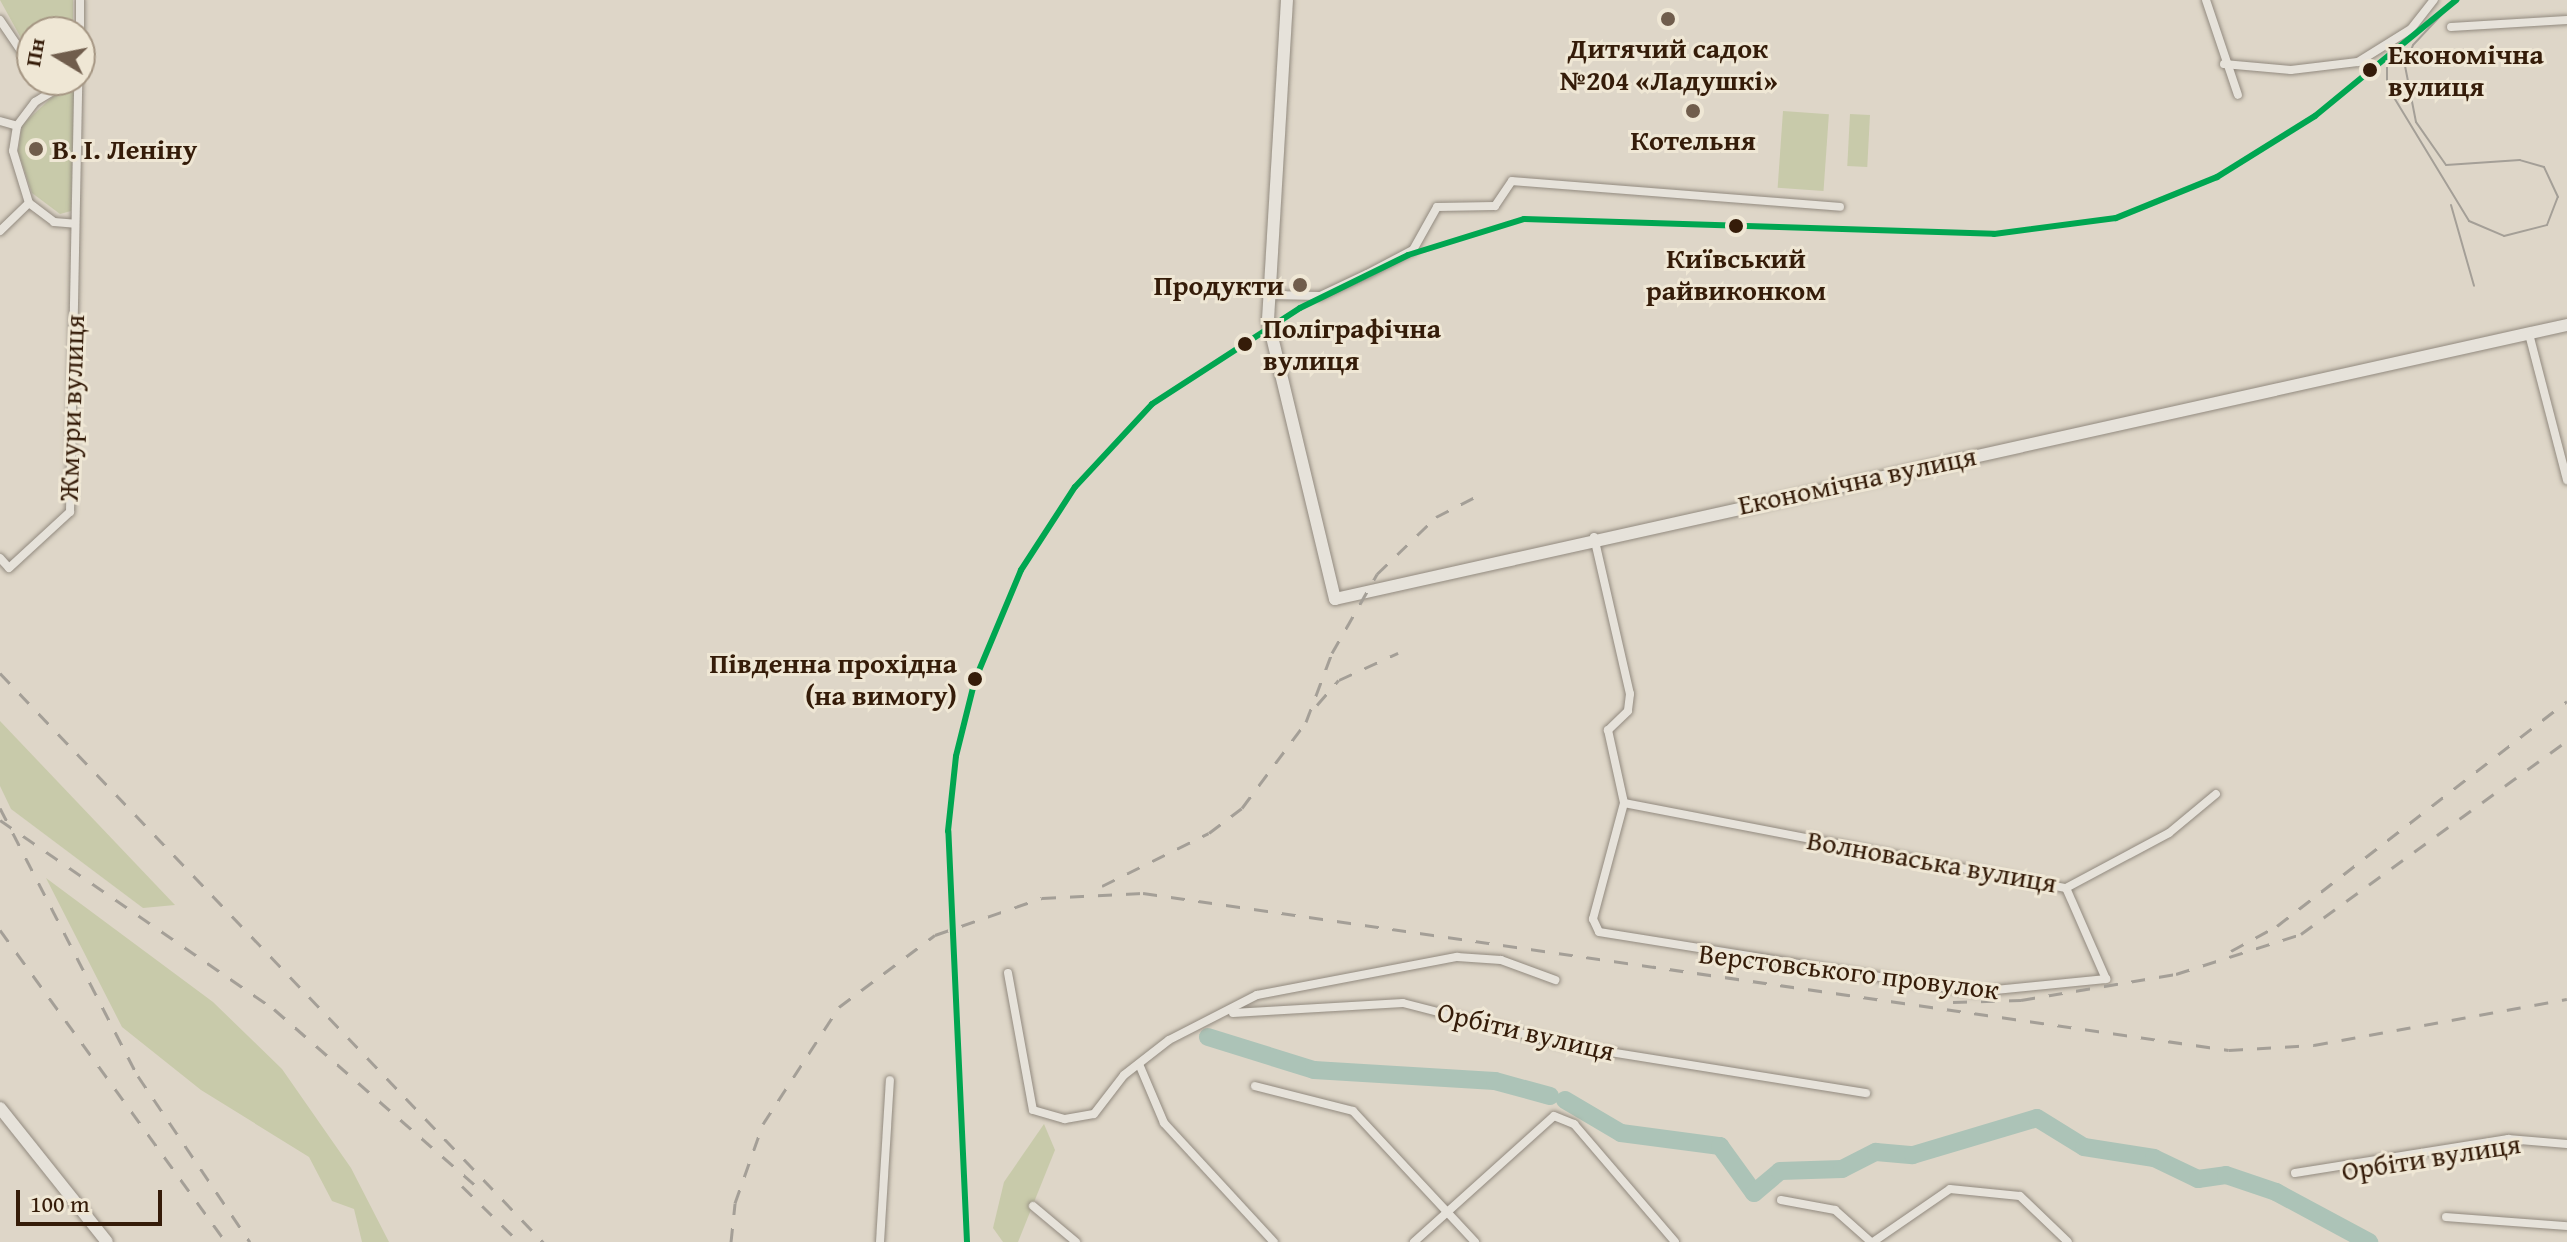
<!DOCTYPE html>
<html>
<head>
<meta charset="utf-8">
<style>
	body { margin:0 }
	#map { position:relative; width:2567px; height:1242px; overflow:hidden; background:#ded6c8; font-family:"Gentium Book Plus",serif }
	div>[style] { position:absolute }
	.green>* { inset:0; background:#c8caaa; transform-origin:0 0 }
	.river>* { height:18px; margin:-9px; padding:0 9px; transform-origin:9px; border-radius:9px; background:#acc3b7 }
	.roads { filter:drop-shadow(0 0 2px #928a7f) drop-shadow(0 0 2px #928a7f) }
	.street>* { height:8px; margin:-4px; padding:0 4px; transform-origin:4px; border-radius:4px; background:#e6e2da }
	.secondary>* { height:12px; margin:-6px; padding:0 6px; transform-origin:6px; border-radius:6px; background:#e6e2da }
	.tram>* { height:2px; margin:-1px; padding:0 1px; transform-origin:1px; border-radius:1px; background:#a49f97 }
	.rail>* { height:3px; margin-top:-1.5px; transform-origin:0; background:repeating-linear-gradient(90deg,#a49f97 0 14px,transparent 0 28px) }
	.tram-1>* { height:6px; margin:-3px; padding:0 3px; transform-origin:3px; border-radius:3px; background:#00a651 }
	.dots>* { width:22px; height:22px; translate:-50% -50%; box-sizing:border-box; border:4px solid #efe7d5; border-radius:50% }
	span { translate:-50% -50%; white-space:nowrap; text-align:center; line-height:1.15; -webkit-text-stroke:6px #efe7d5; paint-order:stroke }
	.poi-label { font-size:28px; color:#351c09; font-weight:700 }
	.left { translate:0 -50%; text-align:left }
	.right { translate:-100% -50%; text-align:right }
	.stop-label { font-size:28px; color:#351c09; font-weight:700 }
	.street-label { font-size:28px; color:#351c09 }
	.north { position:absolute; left:16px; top:16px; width:80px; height:80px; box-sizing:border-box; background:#efe7d5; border:2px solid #a59683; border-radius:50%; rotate:280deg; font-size:22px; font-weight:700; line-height:32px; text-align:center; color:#351c09 }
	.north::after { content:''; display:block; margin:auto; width:28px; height:36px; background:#705d4c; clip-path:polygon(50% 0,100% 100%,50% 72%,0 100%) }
	.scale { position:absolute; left:16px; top:1190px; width:146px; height:36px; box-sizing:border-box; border:4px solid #351c09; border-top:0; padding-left:10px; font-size:24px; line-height:28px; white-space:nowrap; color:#351c09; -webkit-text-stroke:6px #efe7d5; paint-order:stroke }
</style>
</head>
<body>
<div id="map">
	<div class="green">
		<div style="clip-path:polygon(0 0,73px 0,73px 32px,32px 32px,32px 58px)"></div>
		<div style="clip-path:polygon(62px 88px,74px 91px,71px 211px,60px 214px,32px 193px,18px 152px,22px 125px)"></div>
		<div style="left:1783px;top:111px;width:46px;height:77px;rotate:4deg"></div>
		<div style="left:1850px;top:114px;width:20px;height:52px;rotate:3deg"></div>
		<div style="clip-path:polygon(0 721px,175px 905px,143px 908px,11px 809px,0 786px)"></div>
		<div style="clip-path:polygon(46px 878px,213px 1002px,282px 1069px,351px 1168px,389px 1242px,362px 1242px,354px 1209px,332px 1201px,309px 1157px,201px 1090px,122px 1027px)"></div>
		<div style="clip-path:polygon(1044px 1124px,1055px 1150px,1018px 1242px,1003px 1242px,993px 1228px,1004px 1182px)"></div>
	</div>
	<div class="river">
		<div style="left:1208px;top:1037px;width:111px;rotate:17.3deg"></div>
		<div style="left:1314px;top:1070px;width:181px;rotate:3.5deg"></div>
		<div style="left:1495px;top:1081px;width:57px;rotate:15.3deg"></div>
		<div style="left:1565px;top:1100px;width:65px;rotate:30.5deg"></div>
		<div style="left:1621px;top:1133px;width:100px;rotate:7.5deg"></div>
		<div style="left:1720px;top:1146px;width:58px;rotate:54.1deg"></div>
		<div style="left:1754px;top:1193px;width:34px;rotate:-40deg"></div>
		<div style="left:1780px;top:1171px;width:62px;rotate:-1.8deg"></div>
		<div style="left:1842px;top:1169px;width:38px;rotate:-27deg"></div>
		<div style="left:1876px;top:1152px;width:37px;rotate:5deg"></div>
		<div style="left:1913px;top:1155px;width:129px;rotate:-16.6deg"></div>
		<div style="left:2037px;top:1118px;width:55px;rotate:31.7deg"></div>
		<div style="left:2084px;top:1147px;width:71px;rotate:8.9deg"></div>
		<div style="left:2154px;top:1158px;width:49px;rotate:25.5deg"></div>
		<div style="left:2198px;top:1179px;width:28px;rotate:-8deg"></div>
		<div style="left:2226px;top:1175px;width:53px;rotate:18.8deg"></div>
		<div style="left:2276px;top:1192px;width:106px;rotate:28.3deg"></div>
	</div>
	<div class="roads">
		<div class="street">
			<div style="left:2206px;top:0;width:100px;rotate:71.4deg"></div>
			<div style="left:0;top:20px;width:57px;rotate:55.8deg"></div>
			<div style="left:2451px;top:27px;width:116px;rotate:-3.5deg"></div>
			<div style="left:80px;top:32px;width:32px;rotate:-90deg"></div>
			<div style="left:2224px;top:64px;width:67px;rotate:5.1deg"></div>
			<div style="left:2291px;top:70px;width:67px;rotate:-6.8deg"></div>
			<div style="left:2358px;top:62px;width:62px;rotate:-31.9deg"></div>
			<div style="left:2411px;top:29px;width:37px;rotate:-52deg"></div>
			<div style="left:71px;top:80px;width:42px;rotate:148.6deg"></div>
			<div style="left:35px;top:102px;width:30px;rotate:127deg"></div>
			<div style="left:17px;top:126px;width:25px;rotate:99deg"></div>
			<div style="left:13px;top:151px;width:54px;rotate:72.9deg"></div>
			<div style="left:29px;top:203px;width:31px;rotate:37deg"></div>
			<div style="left:54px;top:222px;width:21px;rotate:5deg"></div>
			<div style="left:0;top:121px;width:18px;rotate:16deg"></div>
			<div style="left:0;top:231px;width:40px;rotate:-44deg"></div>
			<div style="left:1269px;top:295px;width:51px;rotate:1.1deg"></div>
			<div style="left:1320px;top:296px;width:52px;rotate:-25.1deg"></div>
			<div style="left:1367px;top:274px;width:52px;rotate:-27.6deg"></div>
			<div style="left:1413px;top:250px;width:49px;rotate:-60.8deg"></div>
			<div style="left:1437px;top:207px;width:58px;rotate:-1deg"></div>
			<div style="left:1495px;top:206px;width:30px;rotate:-56deg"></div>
			<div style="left:1512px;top:181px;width:329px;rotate:4.5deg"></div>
			<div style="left:2529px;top:334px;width:151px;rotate:75.4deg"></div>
			<div style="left:1594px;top:537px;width:161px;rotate:77.1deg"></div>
			<div style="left:1630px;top:694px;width:17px;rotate:97deg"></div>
			<div style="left:1628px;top:711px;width:28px;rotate:136deg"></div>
			<div style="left:1608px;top:730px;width:75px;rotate:77.6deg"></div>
			<div style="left:1624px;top:803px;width:120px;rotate:105deg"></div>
			<div style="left:1593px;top:919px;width:14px;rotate:65deg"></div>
			<div style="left:1599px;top:932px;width:381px;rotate:9.1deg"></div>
			<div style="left:1975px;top:992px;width:132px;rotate:-5.7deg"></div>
			<div style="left:2106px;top:979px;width:99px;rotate:-113.7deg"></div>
			<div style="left:0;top:558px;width:13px;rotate:48deg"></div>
			<div style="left:9px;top:568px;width:83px;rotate:-42.6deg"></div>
			<div style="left:70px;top:512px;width:432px;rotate:-88.9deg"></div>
			<div style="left:1624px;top:803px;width:450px;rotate:10.9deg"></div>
			<div style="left:2066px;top:888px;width:117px;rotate:-28.1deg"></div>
			<div style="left:2169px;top:833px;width:61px;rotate:-39.7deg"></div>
			<div style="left:1008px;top:973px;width:139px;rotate:79.7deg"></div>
			<div style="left:1033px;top:1110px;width:33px;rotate:16deg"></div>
			<div style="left:1065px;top:1119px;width:29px;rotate:-10deg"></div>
			<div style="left:1094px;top:1114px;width:49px;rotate:-52.4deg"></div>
			<div style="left:1124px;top:1075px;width:57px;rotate:-37.9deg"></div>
			<div style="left:1169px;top:1040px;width:99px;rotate:-27.1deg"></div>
			<div style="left:1257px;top:995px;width:204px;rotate:-10.8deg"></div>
			<div style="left:1457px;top:957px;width:44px;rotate:3.9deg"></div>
			<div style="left:1501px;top:960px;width:58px;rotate:20.3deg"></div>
			<div style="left:1233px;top:1013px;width:170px;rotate:-3.4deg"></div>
			<div style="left:1403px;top:1003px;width:168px;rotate:14.4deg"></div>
			<div style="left:1566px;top:1045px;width:304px;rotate:9.1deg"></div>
			<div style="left:1139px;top:1064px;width:64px;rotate:67deg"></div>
			<div style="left:1164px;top:1123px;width:162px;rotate:47.3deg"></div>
			<div style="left:1255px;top:1086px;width:101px;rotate:14.3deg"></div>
			<div style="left:1353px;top:1111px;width:179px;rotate:47deg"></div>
			<div style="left:2295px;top:1173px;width:216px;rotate:-9.1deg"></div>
			<div style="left:2508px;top:1139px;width:59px;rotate:4.8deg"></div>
			<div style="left:1781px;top:1200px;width:55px;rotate:10.5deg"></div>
			<div style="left:1835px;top:1210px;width:48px;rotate:41.6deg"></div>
			<div style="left:1033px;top:1206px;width:56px;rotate:39.9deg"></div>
			<div style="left:2446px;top:1217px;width:121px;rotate:4.3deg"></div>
			<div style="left:880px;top:1242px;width:162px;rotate:-86.5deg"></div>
			<div style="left:1414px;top:1242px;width:188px;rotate:-42deg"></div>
			<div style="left:1554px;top:1116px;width:22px;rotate:22deg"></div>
			<div style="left:1574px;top:1124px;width:155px;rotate:49.4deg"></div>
			<div style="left:1873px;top:1242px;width:93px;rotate:-34.5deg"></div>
			<div style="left:1950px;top:1189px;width:70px;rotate:5.7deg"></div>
			<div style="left:2020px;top:1196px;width:66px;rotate:43.8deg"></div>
		</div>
		<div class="secondary">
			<div style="left:1287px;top:0;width:321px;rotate:93.4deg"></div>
			<div style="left:1268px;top:320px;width:287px;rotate:76.5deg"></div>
			<div style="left:1335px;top:599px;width:1262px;rotate:-12.54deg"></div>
			<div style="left:0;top:1108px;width:171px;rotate:51.4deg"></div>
		</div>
	</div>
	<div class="tram">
		<div style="left:2402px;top:45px;width:26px;rotate:126deg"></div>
		<div style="left:2387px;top:66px;width:20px;rotate:90deg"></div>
		<div style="left:2387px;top:86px;width:158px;rotate:58.7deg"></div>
		<div style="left:2469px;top:221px;width:38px;rotate:23deg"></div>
		<div style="left:2504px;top:236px;width:44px;rotate:-14.3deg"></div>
		<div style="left:2547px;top:225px;width:30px;rotate:-69deg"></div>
		<div style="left:2558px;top:197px;width:33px;rotate:-115deg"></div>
		<div style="left:2544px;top:167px;width:25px;rotate:-164deg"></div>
		<div style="left:2520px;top:160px;width:74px;rotate:176.1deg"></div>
		<div style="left:2446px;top:165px;width:52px;rotate:-124.9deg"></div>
		<div style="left:2416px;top:122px;width:57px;rotate:-101.1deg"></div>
		<div style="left:2405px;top:66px;width:22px;rotate:-69deg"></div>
		<div style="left:2413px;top:45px;width:45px;rotate:-46.8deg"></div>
		<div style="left:2451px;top:205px;width:84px;rotate:74.1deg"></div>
	</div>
	<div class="rail">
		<div style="left:0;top:673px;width:787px;rotate:46.34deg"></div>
		<div style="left:1317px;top:705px;width:33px;rotate:-49deg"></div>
		<div style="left:1339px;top:680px;width:65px;rotate:-24.6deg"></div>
		<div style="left:0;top:808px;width:301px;rotate:62.8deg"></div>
		<div style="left:138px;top:1076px;width:200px;rotate:56deg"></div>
		<div style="left:0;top:820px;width:333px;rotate:34.6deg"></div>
		<div style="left:274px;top:1009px;width:275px;rotate:41.2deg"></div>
		<div style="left:1102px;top:886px;width:119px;rotate:-26.4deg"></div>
		<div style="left:1209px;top:833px;width:41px;rotate:-37.1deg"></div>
		<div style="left:1242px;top:808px;width:107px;rotate:-53.3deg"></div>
		<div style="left:1306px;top:722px;width:74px;rotate:-69.4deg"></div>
		<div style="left:1332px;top:653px;width:91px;rotate:-60.3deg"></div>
		<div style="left:1377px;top:574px;width:82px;rotate:-44deg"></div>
		<div style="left:1436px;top:517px;width:42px;rotate:-27.2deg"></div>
		<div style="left:0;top:930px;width:385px;rotate:54.1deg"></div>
		<div style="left:2231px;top:951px;width:52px;rotate:-28.5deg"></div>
		<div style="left:2277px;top:926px;width:367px;rotate:-37.8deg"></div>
		<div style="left:1953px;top:1002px;width:68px;rotate:-1.7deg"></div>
		<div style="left:2021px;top:1000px;width:157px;rotate:-9.5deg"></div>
		<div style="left:2176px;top:974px;width:131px;rotate:-17.7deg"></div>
		<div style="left:2301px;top:934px;width:325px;rotate:-36deg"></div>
		<div style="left:462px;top:1186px;width:80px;rotate:44.5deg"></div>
		<div style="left:731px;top:1242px;width:39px;rotate:-84deg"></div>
		<div style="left:735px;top:1203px;width:84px;rotate:-70.5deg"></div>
		<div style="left:763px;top:1124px;width:140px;rotate:-57deg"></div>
		<div style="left:839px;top:1007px;width:120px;rotate:-36.9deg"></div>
		<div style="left:935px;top:935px;width:113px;rotate:-19.1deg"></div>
		<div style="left:1042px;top:898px;width:101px;rotate:-2.8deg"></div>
		<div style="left:1143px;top:893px;width:1097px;rotate:8.23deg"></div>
		<div style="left:2229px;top:1050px;width:85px;rotate:-3.4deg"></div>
		<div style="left:2314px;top:1045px;width:257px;rotate:-10.3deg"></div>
	</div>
	<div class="tram-1">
		<div style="left:967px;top:1242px;width:411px;rotate:-92.6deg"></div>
		<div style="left:948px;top:831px;width:75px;rotate:-83.9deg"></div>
		<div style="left:956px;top:756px;width:78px;rotate:-76deg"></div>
		<div style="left:975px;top:680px;width:119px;rotate:-67.3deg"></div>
		<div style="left:1021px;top:570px;width:99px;rotate:-57deg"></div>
		<div style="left:1075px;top:487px;width:113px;rotate:-47.1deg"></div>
		<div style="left:1152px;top:404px;width:176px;rotate:-33deg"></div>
		<div style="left:1300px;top:308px;width:120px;rotate:-26.1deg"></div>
		<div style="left:1408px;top:255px;width:121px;rotate:-17.2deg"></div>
		<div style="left:1524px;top:219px;width:470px;rotate:1.8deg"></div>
		<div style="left:1994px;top:234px;width:123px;rotate:-7.5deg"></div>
		<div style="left:2116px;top:218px;width:109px;rotate:-22.1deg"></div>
		<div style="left:2217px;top:177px;width:115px;rotate:-31.9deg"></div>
		<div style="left:2315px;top:116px;width:183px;rotate:-39.4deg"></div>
	</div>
	<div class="dots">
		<div style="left:1668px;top:19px;background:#705d4c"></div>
		<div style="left:2370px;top:70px;background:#351c09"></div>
		<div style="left:1693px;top:111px;background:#705d4c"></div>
		<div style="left:36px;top:149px;background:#705d4c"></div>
		<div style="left:1736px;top:226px;background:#351c09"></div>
		<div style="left:1300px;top:285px;background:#705d4c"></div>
		<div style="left:1245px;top:344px;background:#351c09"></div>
		<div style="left:975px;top:679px;background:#351c09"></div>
	</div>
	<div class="poi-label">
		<span style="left:1668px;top:64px">Дитячий садок<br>№204 «Ладушкі»</span>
		<span style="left:1693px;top:140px">Котельня</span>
		<span class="left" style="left:52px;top:149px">В. І. Леніну</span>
		<span class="right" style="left:1284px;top:285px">Продукти</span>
	</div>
	<div class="stop-label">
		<span class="left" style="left:2388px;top:70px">Економічна<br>вулиця</span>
		<span style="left:1736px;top:274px">Київський<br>райвиконком</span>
		<span class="left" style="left:1263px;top:344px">Поліграфічна<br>вулиця</span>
		<span class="right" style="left:957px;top:679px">Південна прохідна<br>(на вимогу)</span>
	</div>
	<div class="street-label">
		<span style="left:71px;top:408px;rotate:-88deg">Жмури вулиця</span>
		<span style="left:1857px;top:480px;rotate:-12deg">Економічна вулиця</span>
		<span style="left:1932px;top:861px;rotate:10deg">Волноваська вулиця</span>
		<span style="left:1849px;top:971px;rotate:7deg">Верстовського провулок</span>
		<span style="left:1526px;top:1031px;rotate:13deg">Орбіти вулиця</span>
		<span style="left:2431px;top:1157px;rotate:-9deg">Орбіти вулиця</span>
	</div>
	<div class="north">Пн</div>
	<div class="scale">100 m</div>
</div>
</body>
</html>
